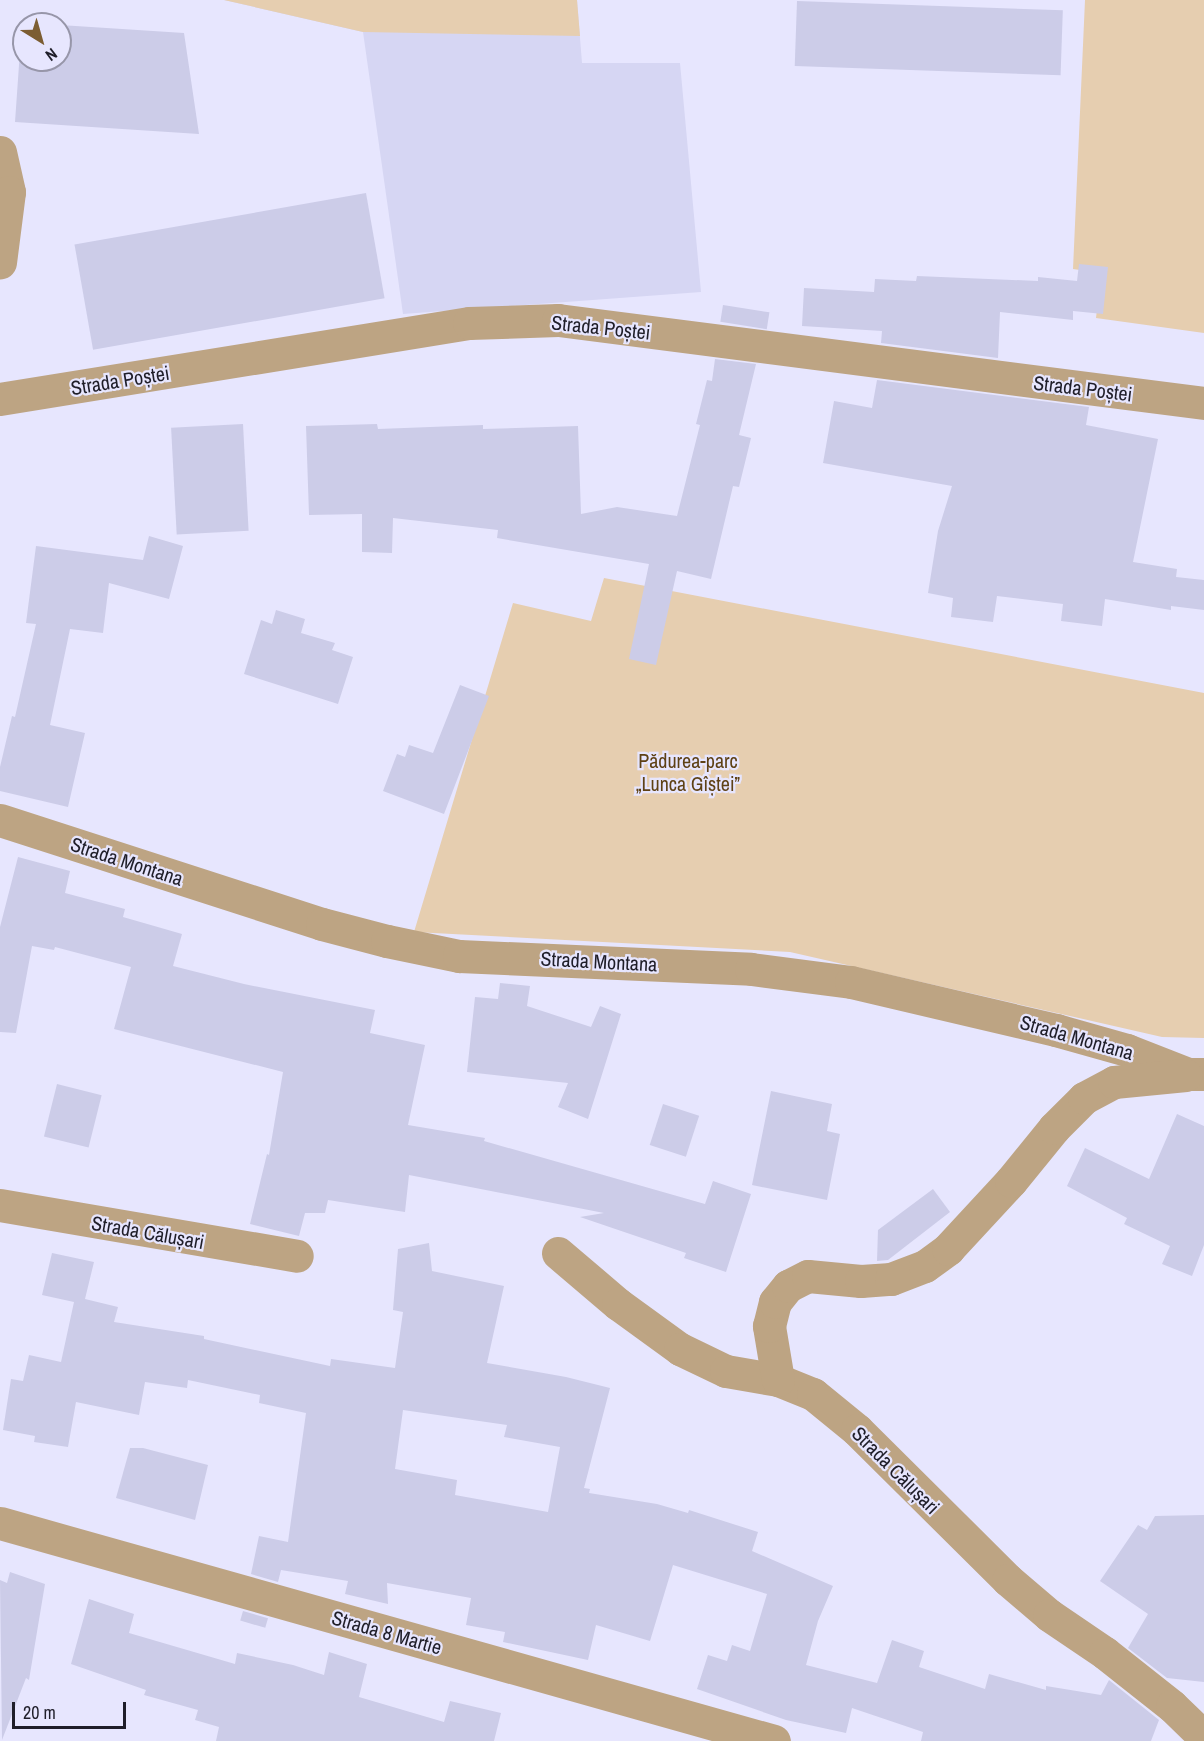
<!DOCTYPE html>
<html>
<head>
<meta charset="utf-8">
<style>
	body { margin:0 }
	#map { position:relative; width:1204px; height:1741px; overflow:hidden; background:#e7e6fe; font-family:"Archivo Narrow",sans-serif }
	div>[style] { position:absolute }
	.built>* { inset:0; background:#d6d6f3 }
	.green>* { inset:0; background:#e6ceb0 }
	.building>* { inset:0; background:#cccce8; transform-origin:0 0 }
	.minor>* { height:33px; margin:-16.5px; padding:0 16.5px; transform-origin:16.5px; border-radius:16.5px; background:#bda483 }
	span { translate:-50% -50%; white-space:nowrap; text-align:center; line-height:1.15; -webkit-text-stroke:4.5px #e7e6fe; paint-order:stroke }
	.street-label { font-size:20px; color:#1f1e29 }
	.park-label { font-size:20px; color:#5e4115 }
	.north { position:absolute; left:12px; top:12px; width:60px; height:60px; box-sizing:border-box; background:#e7e6fe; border:2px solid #9796a9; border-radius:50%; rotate:143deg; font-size:16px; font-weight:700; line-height:24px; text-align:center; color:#1f1e29 }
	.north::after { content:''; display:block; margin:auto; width:21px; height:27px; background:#7c5d32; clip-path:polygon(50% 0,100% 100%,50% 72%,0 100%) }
	.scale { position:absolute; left:12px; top:1702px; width:114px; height:27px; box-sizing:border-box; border:3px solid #1f1e29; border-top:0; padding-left:8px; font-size:18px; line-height:21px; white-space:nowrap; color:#1f1e29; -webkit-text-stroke:4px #e7e6fe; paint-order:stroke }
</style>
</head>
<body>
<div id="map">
	<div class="built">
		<div style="clip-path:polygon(224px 0,577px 0,582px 63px,680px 63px,701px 292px,403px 314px,363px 32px)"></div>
	</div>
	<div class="green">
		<div style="clip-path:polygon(224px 0,577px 0,580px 36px,363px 32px)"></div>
		<div style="clip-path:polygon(1085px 0,1204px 0,1204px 333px,1096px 318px,1101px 273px,1073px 269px)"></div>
		<div style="clip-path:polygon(604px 578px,1204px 693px,1204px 1038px,1162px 1037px,790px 952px,414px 932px,513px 603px,591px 621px)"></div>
	</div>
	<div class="building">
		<div style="left:797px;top:1px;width:266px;height:65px;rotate:2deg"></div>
		<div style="clip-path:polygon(22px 22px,48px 24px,24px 24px,24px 60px,60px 60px,60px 25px,184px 33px,199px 134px,15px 122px)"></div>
		<div style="left:366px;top:193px;width:107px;height:296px;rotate:80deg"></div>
		<div style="clip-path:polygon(1079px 264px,1108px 267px,1103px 314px,1073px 311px,1073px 320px,1000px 312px,998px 358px,881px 343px,882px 331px,802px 326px,804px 288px,874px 292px,875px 279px,916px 281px,917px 276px,1038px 281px,1038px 277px,1077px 281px)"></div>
		<div style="left:723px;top:305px;width:47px;height:17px;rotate:9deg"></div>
		<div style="clip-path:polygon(715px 359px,756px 364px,739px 435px,751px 438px,739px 487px,733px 486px,711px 579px,677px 571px,656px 665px,629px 659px,649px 564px,497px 538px,498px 530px,393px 518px,392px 553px,362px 552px,362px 514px,309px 515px,306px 426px,377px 424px,378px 429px,483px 425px,483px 429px,578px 426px,581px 514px,617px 507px,677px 516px,700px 425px,696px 424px,707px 380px,712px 381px)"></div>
		<div style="clip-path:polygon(877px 380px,1089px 407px,1086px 425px,1158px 439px,1133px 562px,1177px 569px,1176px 577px,1204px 580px,1204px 610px,1171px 606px,1171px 610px,1105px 599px,1102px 626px,1061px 621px,1063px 604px,997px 596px,993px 622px,951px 617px,953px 598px,928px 593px,938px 531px,952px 486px,823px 463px,834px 401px,872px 408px)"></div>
		<div style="left:243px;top:424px;width:107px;height:72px;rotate:87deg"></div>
		<div style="clip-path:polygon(149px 536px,183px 546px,169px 599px,109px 583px,103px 633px,70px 629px,50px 725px,85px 733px,68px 807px,0 791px,0 767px,12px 716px,15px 717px,36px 624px,26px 623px,36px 546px,143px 560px)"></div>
		<div style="clip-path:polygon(276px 610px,305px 619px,301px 633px,335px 643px,332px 650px,353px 657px,338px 704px,244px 674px,261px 620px,272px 624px)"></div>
		<div style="clip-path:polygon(460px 685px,489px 696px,444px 814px,383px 791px,397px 754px,405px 757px,409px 745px,433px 753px)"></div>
		<div style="clip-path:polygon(18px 857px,70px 871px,65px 893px,125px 909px,123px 917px,182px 934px,173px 966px,244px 984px,375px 1010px,370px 1033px,425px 1045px,408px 1125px,485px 1138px,484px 1141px,705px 1204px,713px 1181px,751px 1194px,726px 1272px,684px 1258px,686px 1253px,580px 1217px,604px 1213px,409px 1175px,405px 1212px,328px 1200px,325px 1213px,305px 1213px,299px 1236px,250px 1224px,267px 1154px,269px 1155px,283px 1072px,114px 1029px,131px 967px,55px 947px,54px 950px,32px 946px,16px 1033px,0 1032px,0 927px)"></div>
		<div style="clip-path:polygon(500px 983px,530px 986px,527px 1006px,591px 1027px,600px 1006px,621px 1014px,588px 1119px,558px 1107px,568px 1083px,467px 1072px,475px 997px,498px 999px)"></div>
		<div style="left:57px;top:1084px;width:46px;height:54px;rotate:14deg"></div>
		<div style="clip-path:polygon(771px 1091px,832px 1104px,827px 1131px,840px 1134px,827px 1200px,752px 1185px)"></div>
		<div style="left:663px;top:1104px;width:38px;height:43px;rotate:18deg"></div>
		<div style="clip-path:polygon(1177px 1114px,1204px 1126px,1204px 1245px,1192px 1276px,1162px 1264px,1170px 1246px,1124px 1224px,1127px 1218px,1067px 1186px,1085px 1148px,1149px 1179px)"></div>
		<div style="clip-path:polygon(933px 1189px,950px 1212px,888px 1260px,877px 1261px,878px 1230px)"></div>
		<div style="clip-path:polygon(evenodd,429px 1243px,432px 1271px,504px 1286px,487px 1363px,566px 1377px,610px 1388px,584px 1488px,590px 1489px,589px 1493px,657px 1504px,688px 1513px,689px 1510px,758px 1532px,752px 1551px,833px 1586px,818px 1621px,806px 1665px,877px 1683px,892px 1640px,924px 1651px,919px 1667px,985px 1689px,989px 1674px,1046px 1690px,1046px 1686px,1101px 1695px,1109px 1680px,1159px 1720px,1151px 1741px,921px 1741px,923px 1732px,852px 1708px,846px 1733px,786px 1720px,697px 1689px,708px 1655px,727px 1661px,732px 1645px,750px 1651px,767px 1594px,673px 1565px,650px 1641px,596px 1625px,588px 1660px,503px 1642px,505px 1632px,466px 1625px,471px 1598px,387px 1583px,388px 1604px,345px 1594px,348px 1581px,281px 1570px,278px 1582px,251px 1574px,259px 1536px,288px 1542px,306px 1413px,259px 1403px,260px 1395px,188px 1380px,187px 1388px,145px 1382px,139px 1415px,76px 1402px,68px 1447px,34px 1442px,35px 1436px,3px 1430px,11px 1379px,23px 1381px,29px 1355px,61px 1362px,74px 1302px,42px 1295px,52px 1253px,94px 1262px,85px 1299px,118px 1307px,114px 1322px,204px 1336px,204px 1339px,330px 1366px,331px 1359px,395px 1368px,403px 1312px,393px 1310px,398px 1249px,429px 1243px,403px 1410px,507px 1425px,504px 1437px,560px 1447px,548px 1512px,455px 1495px,457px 1480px,395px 1469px,403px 1410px)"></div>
		<div style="clip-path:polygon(130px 1448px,143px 1448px,208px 1465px,195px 1520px,116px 1498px)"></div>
		<div style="clip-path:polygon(1204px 1515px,1204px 1682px,1167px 1678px,1128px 1648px,1148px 1614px,1100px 1581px,1138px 1525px,1147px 1530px,1155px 1516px)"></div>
		<div style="clip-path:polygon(10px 1572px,45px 1584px,29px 1680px,26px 1678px,2px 1740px,0 1580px,7px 1583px)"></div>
		<div style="clip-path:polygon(89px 1599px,134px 1614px,129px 1633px,235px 1664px,237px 1653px,293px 1665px,324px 1675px,329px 1652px,367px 1664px,359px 1697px,444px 1722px,450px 1701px,501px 1713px,494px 1741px,216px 1741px,219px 1727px,195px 1720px,198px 1710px,144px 1695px,146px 1690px,71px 1664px)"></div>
		<div style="left:243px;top:1611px;width:26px;height:10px;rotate:16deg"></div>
	</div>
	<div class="minor">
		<div style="left:0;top:152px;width:41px;rotate:77.3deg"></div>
		<div style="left:9px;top:192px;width:71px;rotate:97.3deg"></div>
		<div style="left:0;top:399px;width:475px;rotate:-9.2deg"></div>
		<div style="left:469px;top:323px;width:89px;rotate:-1.9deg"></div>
		<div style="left:558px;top:320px;width:651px;rotate:7.32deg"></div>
		<div style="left:0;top:820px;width:338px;rotate:17.9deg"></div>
		<div style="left:322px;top:924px;width:67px;rotate:14.7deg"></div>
		<div style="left:387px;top:941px;width:74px;rotate:11.8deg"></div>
		<div style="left:459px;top:956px;width:292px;rotate:2.5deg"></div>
		<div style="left:751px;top:969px;width:101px;rotate:7.4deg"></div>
		<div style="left:851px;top:982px;width:211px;rotate:13.2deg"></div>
		<div style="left:1056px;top:1030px;width:74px;rotate:15.7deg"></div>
		<div style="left:1127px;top:1050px;width:66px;rotate:21.5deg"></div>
		<div style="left:1188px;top:1074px;width:16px"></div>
		<div style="left:0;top:1205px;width:301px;rotate:9.7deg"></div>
		<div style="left:558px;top:1253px;width:79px;rotate:40.4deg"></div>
		<div style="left:618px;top:1304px;width:77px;rotate:36deg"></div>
		<div style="left:680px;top:1349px;width:51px;rotate:25.6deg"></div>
		<div style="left:726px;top:1371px;width:53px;rotate:9.8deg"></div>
		<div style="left:778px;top:1380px;width:38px;rotate:22deg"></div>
		<div style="left:813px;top:1394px;width:57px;rotate:39.3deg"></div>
		<div style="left:857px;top:1430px;width:213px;rotate:44.8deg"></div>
		<div style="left:1008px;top:1580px;width:54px;rotate:40.5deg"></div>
		<div style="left:1049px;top:1615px;width:68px;rotate:34.2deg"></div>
		<div style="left:1105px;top:1653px;width:85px;rotate:38.3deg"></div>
		<div style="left:1172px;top:1706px;width:45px;rotate:44.1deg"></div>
		<div style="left:778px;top:1380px;width:55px;rotate:-99.5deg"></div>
		<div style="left:769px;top:1326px;width:25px;rotate:-76deg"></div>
		<div style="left:775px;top:1302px;width:21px;rotate:-51deg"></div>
		<div style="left:788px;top:1286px;width:22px;rotate:-27deg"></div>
		<div style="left:808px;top:1276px;width:53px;rotate:5.4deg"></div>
		<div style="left:861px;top:1281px;width:30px;rotate:-4deg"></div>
		<div style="left:891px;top:1279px;width:36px;rotate:-21deg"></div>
		<div style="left:925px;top:1266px;width:29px;rotate:-36deg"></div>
		<div style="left:948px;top:1249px;width:93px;rotate:-47.2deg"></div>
		<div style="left:1011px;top:1181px;width:68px;rotate:-50.9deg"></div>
		<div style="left:1054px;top:1128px;width:42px;rotate:-45deg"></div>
		<div style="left:1084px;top:1098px;width:34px;rotate:-28deg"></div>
		<div style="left:1114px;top:1082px;width:72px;rotate:-5.6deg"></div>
		<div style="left:0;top:1523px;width:804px;rotate:15.73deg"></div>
	</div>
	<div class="street-label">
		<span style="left:601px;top:327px;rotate:6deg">Strada Poștei</span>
		<span style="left:120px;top:380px;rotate:-9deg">Strada Poștei</span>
		<span style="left:1083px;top:388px;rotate:7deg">Strada Poștei</span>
		<span style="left:127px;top:861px;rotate:18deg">Strada Montana</span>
		<span style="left:599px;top:961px;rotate:3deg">Strada Montana</span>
		<span style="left:1077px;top:1037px;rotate:16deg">Strada Montana</span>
		<span style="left:148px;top:1232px;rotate:10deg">Strada Călușari</span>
		<span style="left:896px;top:1470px;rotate:45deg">Strada Călușari</span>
		<span style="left:387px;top:1632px;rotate:16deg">Strada 8 Martie</span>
	</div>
	<div class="park-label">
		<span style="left:688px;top:772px">Pădurea-parc<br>„Lunca Gîștei”</span>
	</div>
	<div class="north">N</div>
	<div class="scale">20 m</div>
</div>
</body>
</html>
